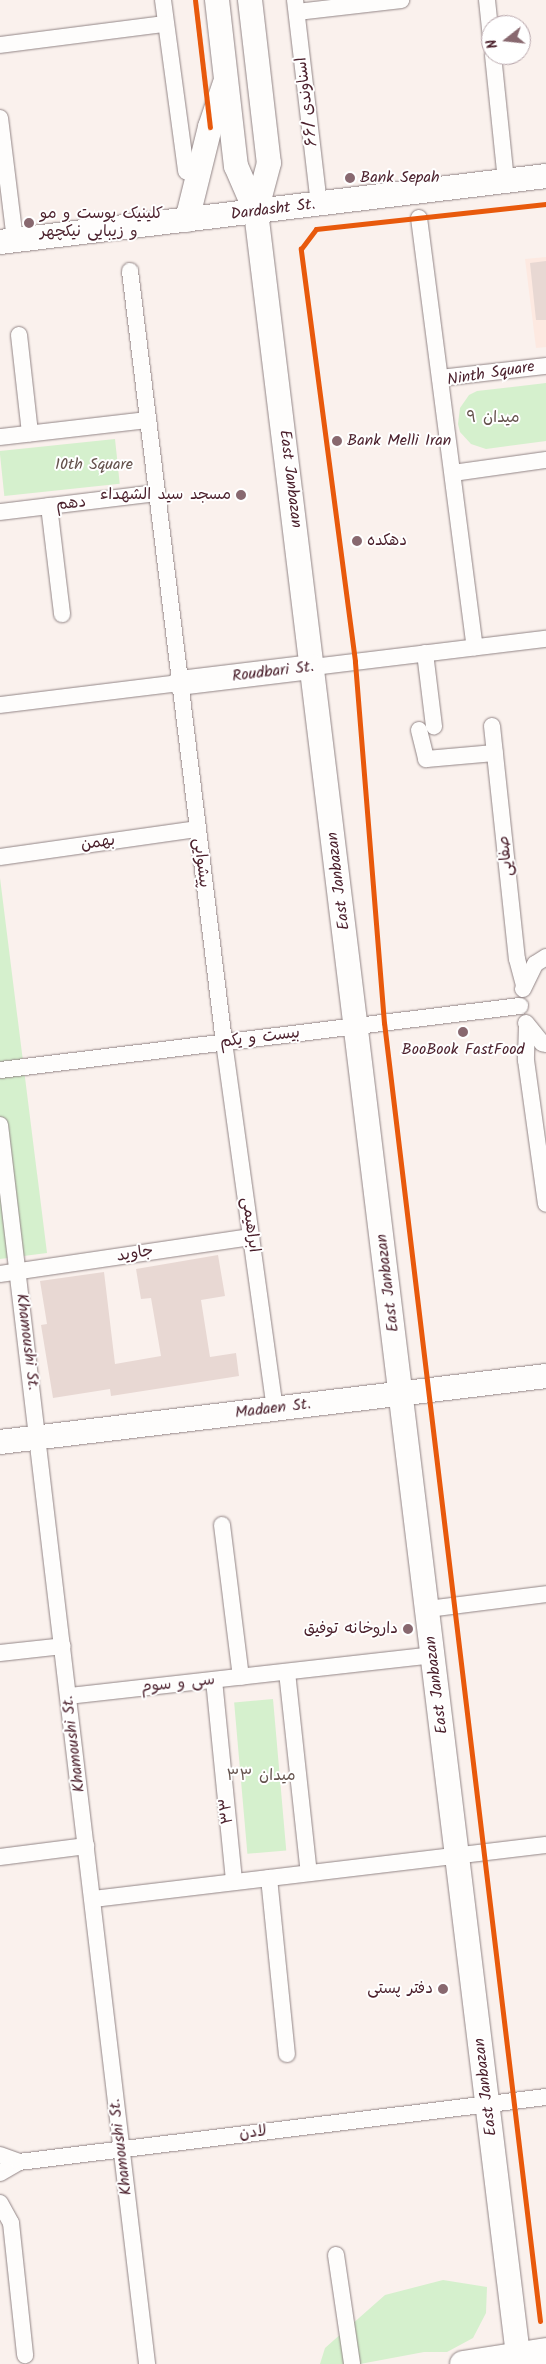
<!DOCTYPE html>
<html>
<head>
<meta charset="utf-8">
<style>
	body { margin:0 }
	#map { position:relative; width:546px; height:2364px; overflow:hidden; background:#faf1ed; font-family:Kalam,"Playpen Sans Arabic",sans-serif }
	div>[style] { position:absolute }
	.built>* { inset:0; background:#fde9e1 }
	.green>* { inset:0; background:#d5f0cd; transform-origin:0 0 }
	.building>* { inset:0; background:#e8d8d3 }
	.roads { filter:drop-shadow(0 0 1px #928586) drop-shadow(0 0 1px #928586) }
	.street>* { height:16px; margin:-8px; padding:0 8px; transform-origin:8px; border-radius:8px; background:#fefdfc }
	.secondary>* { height:24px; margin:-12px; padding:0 12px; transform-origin:12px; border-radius:12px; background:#fefdfc }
	.primary>* { height:26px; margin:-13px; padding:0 13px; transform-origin:13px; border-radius:13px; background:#fefdfc }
	.cycleway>* { height:5px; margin:-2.5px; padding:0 2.5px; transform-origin:2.5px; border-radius:2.5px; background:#e8590c }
	.dots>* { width:14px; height:14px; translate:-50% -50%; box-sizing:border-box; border:2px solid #fff; border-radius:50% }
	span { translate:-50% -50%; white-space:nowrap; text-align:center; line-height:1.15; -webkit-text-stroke:4px #fff; paint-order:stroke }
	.street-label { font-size:16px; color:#4a1f2b }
	.poi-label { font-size:16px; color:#4a1f2b }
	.left { translate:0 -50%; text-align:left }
	.right { translate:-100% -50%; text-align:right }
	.park-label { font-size:16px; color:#65534d }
	.north { position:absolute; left:481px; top:15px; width:50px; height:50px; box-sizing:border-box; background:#fff; border:1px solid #b7a5aa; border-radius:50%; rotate:254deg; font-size:14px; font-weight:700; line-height:20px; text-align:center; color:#4a1f2b }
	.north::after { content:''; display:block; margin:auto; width:18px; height:22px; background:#88686f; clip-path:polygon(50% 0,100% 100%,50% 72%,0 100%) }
</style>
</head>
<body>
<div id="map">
	<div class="built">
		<div style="clip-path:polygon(546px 257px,546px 347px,536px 348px,525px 259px)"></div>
	</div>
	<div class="green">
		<div style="clip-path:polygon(546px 383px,546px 441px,486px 449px,471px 444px,460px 432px,458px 424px,460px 408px,469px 395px,477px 391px)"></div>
		<div style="left:115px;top:439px;width:45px;height:116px;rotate:84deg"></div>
		<div style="clip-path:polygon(0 878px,47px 1253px,0 1259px)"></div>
		<div style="left:273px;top:1699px;width:152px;height:39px;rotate:85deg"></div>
		<div style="clip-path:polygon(443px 2280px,487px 2287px,486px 2313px,473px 2338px,447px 2352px,424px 2352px,360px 2364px,320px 2364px,325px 2348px,385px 2295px)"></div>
	</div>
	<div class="building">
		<div style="clip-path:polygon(546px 261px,546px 320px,536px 320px,530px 263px)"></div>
		<div style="clip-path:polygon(218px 1255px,225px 1296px,201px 1300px,210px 1357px,236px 1353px,239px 1376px,111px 1396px,110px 1389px,53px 1398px,41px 1325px,47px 1324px,40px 1281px,104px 1272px,115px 1364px,161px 1356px,151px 1298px,141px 1299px,136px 1269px)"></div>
	</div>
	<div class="roads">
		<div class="street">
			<div style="left:163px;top:0;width:173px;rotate:82.3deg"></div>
			<div style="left:295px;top:0;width:205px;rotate:83.3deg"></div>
			<div style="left:487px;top:0;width:36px;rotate:84deg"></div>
			<div style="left:297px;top:12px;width:105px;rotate:-6.6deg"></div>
			<div style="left:0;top:45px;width:166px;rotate:-7.3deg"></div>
			<div style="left:493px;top:55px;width:127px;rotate:84.1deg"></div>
			<div style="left:0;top:118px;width:124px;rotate:83deg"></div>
			<div style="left:419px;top:218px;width:433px;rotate:82.6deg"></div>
			<div style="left:130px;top:271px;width:777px;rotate:83.05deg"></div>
			<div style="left:224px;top:1042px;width:371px;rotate:82.1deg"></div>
			<div style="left:19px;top:335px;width:99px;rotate:83.6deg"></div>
			<div style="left:440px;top:378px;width:107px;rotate:-6.5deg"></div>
			<div style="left:0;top:437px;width:149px;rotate:-6.6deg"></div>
			<div style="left:453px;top:473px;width:94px;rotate:-8deg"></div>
			<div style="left:49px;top:506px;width:109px;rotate:83.1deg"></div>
			<div style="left:0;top:512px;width:158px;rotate:-6.9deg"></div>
			<div style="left:425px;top:653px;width:74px;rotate:83deg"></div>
			<div style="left:313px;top:667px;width:235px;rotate:-6.9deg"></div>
			<div style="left:0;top:705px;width:181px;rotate:-7deg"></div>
			<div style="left:492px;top:726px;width:234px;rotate:83.9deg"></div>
			<div style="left:517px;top:959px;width:27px;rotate:75deg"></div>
			<div style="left:419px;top:730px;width:30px;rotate:76deg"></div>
			<div style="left:426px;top:759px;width:69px;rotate:-5deg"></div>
			<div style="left:0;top:857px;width:199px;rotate:-8.1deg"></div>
			<div style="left:523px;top:989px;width:28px;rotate:-64deg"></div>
			<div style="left:535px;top:964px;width:13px;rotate:-32deg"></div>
			<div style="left:526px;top:1023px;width:26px;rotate:51deg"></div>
			<div style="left:542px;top:1043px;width:4px;rotate:14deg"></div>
			<div style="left:527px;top:1027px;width:33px;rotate:92deg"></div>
			<div style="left:526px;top:1060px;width:145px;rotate:82.1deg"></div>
			<div style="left:0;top:1070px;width:524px;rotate:-7.02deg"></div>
			<div style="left:0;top:1125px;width:1248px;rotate:83.23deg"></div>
			<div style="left:0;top:1274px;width:254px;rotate:-8.4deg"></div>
			<div style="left:222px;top:1525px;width:153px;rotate:82.9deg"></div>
			<div style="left:428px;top:1609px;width:119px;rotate:-7.2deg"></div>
			<div style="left:0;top:1653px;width:63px;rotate:-6.3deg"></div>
			<div style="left:287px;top:1672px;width:202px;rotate:83.8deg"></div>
			<div style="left:214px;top:1680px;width:203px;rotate:84.3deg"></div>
			<div style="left:69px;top:1696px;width:366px;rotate:-6.4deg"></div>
			<div style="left:0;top:1857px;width:87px;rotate:-7.3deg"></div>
			<div style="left:269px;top:1878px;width:177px;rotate:84.2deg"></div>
			<div style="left:93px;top:1899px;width:456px;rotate:-6.8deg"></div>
			<div style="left:0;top:2155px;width:20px;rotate:20deg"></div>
			<div style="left:0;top:2173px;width:22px;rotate:-30deg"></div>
			<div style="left:19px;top:2162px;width:531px;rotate:-7.03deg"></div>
			<div style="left:0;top:2203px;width:23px;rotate:61deg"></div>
			<div style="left:11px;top:2223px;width:133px;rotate:83.9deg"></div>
			<div style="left:336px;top:2255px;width:110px;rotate:81.6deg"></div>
		</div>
		<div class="secondary">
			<div style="left:217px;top:0;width:167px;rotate:83.5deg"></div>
			<div style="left:236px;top:166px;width:50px;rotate:66.5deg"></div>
			<div style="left:256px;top:212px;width:2158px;rotate:83.03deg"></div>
			<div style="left:250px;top:0;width:164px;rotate:83.4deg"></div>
			<div style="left:269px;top:163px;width:51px;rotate:104.9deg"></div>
			<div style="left:187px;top:220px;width:96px;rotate:-76.1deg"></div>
			<div style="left:210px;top:127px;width:46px;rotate:-71.2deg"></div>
			<div style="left:0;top:242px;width:550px;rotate:-6.89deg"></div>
			<div style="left:180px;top:683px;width:134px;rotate:-6.9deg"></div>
			<div style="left:0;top:1442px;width:550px;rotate:-6.89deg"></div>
		</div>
		<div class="primary">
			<div style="left:463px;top:2364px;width:84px;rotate:-8.9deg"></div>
		</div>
	</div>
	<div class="cycleway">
		<div style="left:195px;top:0;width:128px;rotate:83.3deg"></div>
		<div style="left:540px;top:2321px;width:1307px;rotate:-96.85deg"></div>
		<div style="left:384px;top:1023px;width:363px;rotate:-94.6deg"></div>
		<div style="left:355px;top:661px;width:416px;rotate:-97.5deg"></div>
		<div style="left:301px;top:249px;width:25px;rotate:-53deg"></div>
		<div style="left:316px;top:229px;width:231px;rotate:-6.2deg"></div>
	</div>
	<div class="dots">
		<div style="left:350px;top:178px;background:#88686f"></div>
		<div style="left:29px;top:223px;background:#88686f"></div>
		<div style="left:337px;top:441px;background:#88686f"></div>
		<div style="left:241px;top:495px;background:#88686f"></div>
		<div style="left:357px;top:541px;background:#88686f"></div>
		<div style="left:463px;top:1032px;background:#88686f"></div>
		<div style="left:408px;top:1629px;background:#88686f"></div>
		<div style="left:443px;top:1989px;background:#88686f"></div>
	</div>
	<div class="street-label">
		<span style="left:307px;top:102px;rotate:-97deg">اسناوندی /۶۶</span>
		<span style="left:273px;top:210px;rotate:-7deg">Dardasht St.</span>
		<span style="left:491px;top:374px;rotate:-9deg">Ninth Square</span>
		<span style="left:290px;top:479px;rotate:83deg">East Janbazan</span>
		<span style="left:71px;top:504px;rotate:-7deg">دهم</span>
		<span style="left:273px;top:672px;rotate:-7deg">Roudbari St.</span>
		<span style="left:98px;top:843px;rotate:-8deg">بهمن</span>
		<span style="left:506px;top:856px;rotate:-96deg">صفایی</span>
		<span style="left:201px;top:863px;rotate:83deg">پیشوایی</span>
		<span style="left:339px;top:881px;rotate:-97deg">East Janbazan</span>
		<span style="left:260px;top:1038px;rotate:-7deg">بیست و یکم</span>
		<span style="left:250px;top:1225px;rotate:82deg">ابراهیمی</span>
		<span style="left:135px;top:1254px;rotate:-9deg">جاوید</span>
		<span style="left:388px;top:1283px;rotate:-97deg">East Janbazan</span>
		<span style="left:27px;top:1342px;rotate:83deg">Khamoushi St.</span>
		<span style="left:273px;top:1409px;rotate:-7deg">Madaen St.</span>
		<span style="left:178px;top:1684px;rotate:-6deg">سی و سوم</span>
		<span style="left:437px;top:1685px;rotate:-97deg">East Janbazan</span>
		<span style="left:74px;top:1744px;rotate:-97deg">Khamoushi St.</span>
		<span style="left:227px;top:1811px;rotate:-96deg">۳۳</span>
		<span style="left:486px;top:2087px;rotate:-97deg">East Janbazan</span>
		<span style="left:253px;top:2133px;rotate:-7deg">لادن</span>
		<span style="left:121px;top:2147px;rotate:-97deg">Khamoushi St.</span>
	</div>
	<div class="poi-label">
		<span class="left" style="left:360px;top:178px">Bank Sepah</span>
		<span class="left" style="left:40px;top:223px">کلینیک پوست و مو<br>و زیبایی نیکچهر</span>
		<span class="left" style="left:347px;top:441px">Bank Melli Iran</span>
		<span class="right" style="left:231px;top:495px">مسجد سید الشهداء</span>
		<span class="left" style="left:367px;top:541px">دهکده</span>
		<span style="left:463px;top:1050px">BooBook FastFood</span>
		<span class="right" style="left:398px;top:1629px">داروخانه توفیق</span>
		<span class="right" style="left:433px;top:1989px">دفتر پستی</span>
	</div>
	<div class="park-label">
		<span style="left:493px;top:418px">میدان ۹</span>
		<span style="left:94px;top:465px">10th Square</span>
		<span style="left:261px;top:1776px">میدان ۳۳</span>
	</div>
	<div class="north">N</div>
</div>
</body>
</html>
